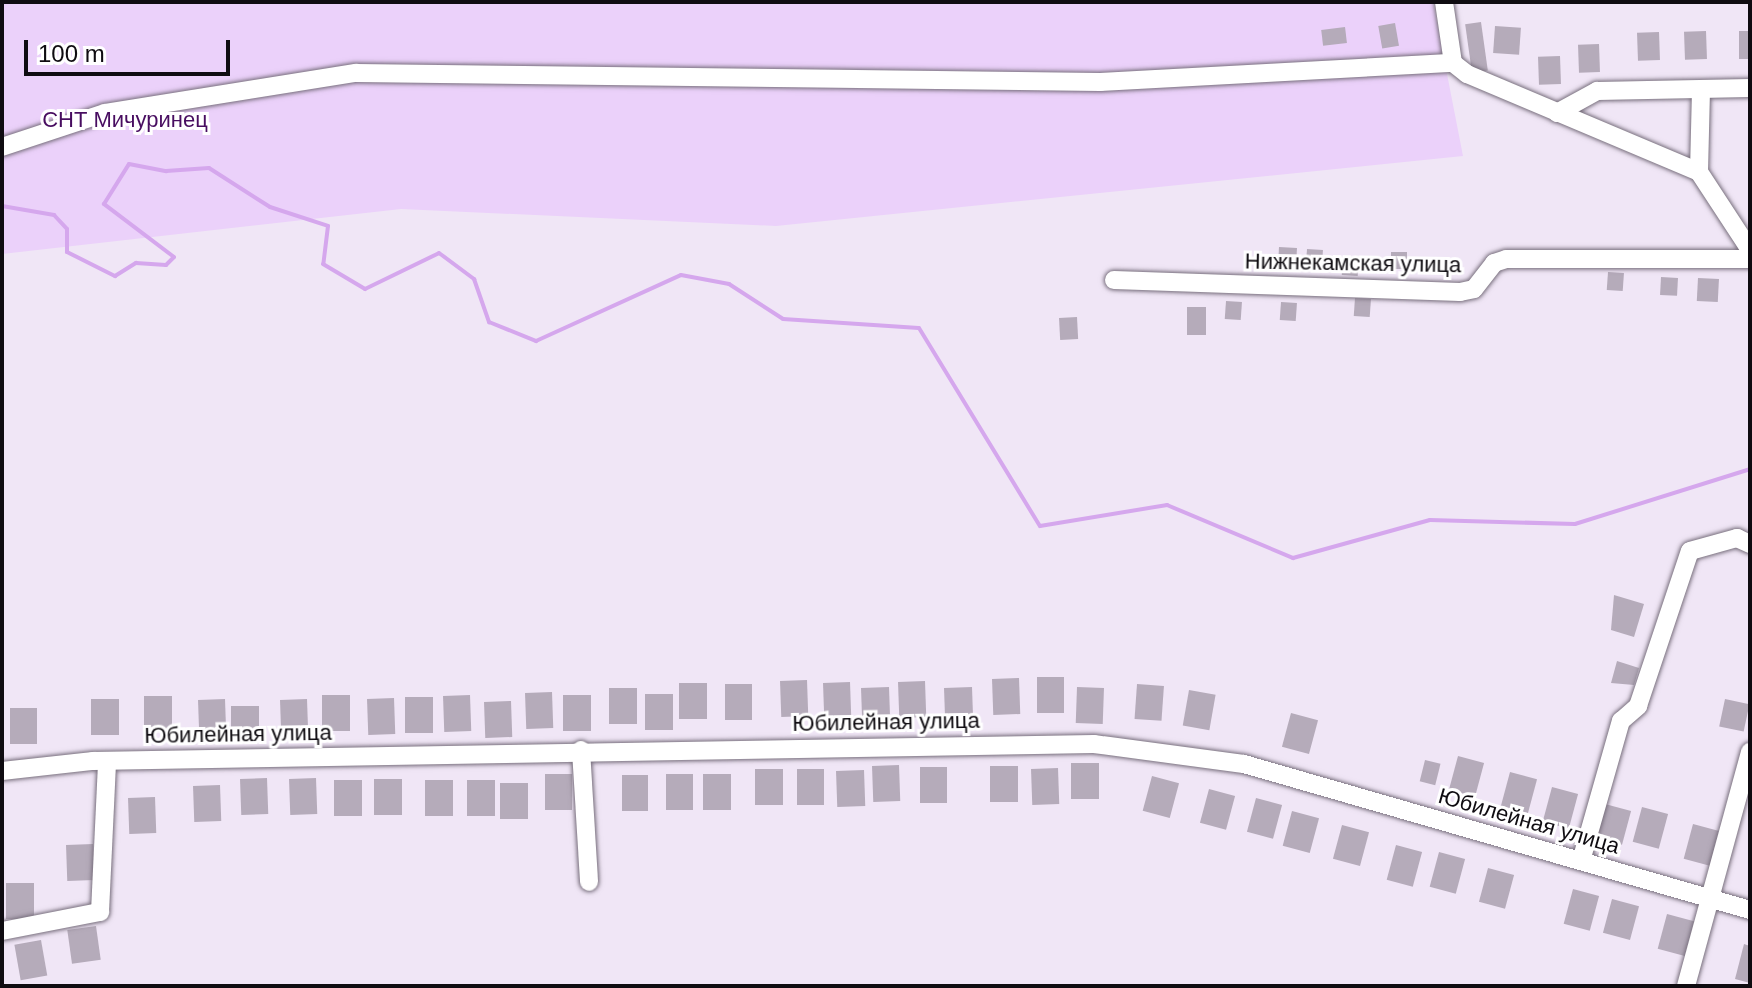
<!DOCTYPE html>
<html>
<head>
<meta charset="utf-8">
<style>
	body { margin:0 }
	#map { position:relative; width:1752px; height:988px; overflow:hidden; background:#f0e6f6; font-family:Helvetica,sans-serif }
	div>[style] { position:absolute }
	.green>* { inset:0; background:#ebd1fa }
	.stream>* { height:4px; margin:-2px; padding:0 2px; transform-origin:2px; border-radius:2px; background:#d5a7ed }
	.building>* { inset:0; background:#b5abba; transform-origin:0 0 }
	.roads { filter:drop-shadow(0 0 2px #786f7d) drop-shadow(0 0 2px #786f7d) }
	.minor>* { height:18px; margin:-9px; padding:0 9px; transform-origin:9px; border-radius:9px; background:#fff }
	span { translate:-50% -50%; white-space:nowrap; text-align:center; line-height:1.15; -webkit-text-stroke:6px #fff; paint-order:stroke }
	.park-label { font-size:22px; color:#480d60 }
	.street-label { font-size:22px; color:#0f0c11 }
	.frame { position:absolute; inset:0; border:4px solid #0f0c11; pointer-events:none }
	.scale { position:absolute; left:24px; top:40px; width:206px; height:36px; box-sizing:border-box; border:4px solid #0f0c11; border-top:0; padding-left:10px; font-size:24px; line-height:28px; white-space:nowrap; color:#0f0c11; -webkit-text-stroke:6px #fff; paint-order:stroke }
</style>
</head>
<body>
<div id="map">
	<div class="green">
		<div style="clip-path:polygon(2px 2px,1433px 2px,1463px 156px,776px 226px,401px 209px,2px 254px)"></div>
	</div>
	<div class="stream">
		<div style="left:2px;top:206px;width:53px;rotate:9.8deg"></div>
		<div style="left:54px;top:215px;width:19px;rotate:47deg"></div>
		<div style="left:67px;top:229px;width:23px;rotate:90deg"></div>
		<div style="left:67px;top:252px;width:54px;rotate:26.6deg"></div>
		<div style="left:115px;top:276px;width:25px;rotate:-32deg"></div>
		<div style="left:136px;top:263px;width:30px;rotate:4deg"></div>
		<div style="left:166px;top:265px;width:11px;rotate:-45deg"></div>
		<div style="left:174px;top:257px;width:88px;rotate:-142.9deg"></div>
		<div style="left:104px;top:204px;width:47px;rotate:-58deg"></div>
		<div style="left:129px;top:164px;width:38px;rotate:11deg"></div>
		<div style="left:166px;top:171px;width:43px;rotate:-4deg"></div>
		<div style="left:209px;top:168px;width:72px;rotate:32.6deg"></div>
		<div style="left:270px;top:207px;width:61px;rotate:18.1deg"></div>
		<div style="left:328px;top:226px;width:38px;rotate:97deg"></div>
		<div style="left:323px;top:264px;width:49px;rotate:30.8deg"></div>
		<div style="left:365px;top:289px;width:82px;rotate:-25.9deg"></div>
		<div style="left:439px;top:253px;width:44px;rotate:36.6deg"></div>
		<div style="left:474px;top:279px;width:46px;rotate:70.8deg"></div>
		<div style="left:489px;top:322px;width:51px;rotate:22deg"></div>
		<div style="left:536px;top:341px;width:159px;rotate:-24.5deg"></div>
		<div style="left:681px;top:275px;width:49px;rotate:10.6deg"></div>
		<div style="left:729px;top:284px;width:64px;rotate:32.9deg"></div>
		<div style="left:783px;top:319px;width:136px;rotate:3.8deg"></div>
		<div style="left:919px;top:328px;width:232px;rotate:58.6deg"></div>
		<div style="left:1040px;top:526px;width:129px;rotate:-9.4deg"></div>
		<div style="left:1167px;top:505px;width:137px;rotate:22.8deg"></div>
		<div style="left:1293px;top:558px;width:142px;rotate:-15.5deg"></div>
		<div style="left:1430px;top:520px;width:145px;rotate:1.6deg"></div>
		<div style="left:1575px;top:524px;width:183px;rotate:-17.4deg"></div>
	</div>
	<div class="building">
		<div style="left:1481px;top:22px;width:49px;height:16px;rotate:82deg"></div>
		<div style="left:1395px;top:23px;width:23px;height:17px;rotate:80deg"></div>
		<div style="left:1495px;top:26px;width:26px;height:27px;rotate:4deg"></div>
		<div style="left:1345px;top:27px;width:16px;height:24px;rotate:83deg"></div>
		<div style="left:1706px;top:31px;width:28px;height:22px;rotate:88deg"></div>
		<div style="left:1750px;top:31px;width:28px;height:11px;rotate:90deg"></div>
		<div style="left:1659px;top:32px;width:28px;height:22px;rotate:88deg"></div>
		<div style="left:1599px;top:44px;width:28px;height:21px;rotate:88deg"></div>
		<div style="left:1560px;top:56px;width:28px;height:22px;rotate:88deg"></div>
		<div style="left:1279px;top:247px;width:18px;height:17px;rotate:3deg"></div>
		<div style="left:1307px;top:249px;width:16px;height:18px;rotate:4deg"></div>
		<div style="left:1391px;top:252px;width:16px;height:17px"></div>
		<div style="left:1343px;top:257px;width:16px;height:18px;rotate:4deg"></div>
		<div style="left:1608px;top:272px;width:16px;height:18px;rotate:4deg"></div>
		<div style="left:1661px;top:277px;width:17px;height:18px;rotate:3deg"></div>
		<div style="left:1698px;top:278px;width:21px;height:23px;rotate:3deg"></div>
		<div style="left:1355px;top:298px;width:16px;height:18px;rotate:4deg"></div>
		<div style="left:1226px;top:301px;width:16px;height:18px;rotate:4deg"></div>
		<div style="left:1281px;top:302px;width:16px;height:18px;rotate:4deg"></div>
		<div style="left:1187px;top:307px;width:19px;height:28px"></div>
		<div style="left:1077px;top:317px;width:22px;height:18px;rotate:87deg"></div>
		<div style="clip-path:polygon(1614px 595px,1644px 604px,1634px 637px,1611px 630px)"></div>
		<div style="clip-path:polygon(1617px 661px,1639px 668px,1634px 685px,1611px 683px)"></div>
		<div style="left:1037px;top:677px;width:27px;height:36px"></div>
		<div style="left:1019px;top:678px;width:36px;height:27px;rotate:88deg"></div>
		<div style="left:807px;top:680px;width:36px;height:27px;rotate:88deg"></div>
		<div style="left:925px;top:681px;width:36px;height:27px;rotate:88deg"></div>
		<div style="left:850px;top:682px;width:36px;height:27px;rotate:88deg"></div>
		<div style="left:707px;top:683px;width:36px;height:28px;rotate:90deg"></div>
		<div style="left:725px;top:684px;width:27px;height:36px"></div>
		<div style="left:1137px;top:684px;width:27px;height:35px;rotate:4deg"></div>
		<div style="left:889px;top:687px;width:36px;height:28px;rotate:88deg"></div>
		<div style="left:972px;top:687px;width:36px;height:28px;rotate:88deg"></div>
		<div style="left:1077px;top:687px;width:27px;height:36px;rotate:2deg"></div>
		<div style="left:637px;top:688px;width:36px;height:28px;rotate:90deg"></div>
		<div style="left:1189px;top:690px;width:27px;height:36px;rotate:10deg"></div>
		<div style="left:552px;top:692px;width:36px;height:27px;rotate:88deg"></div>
		<div style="left:673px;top:694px;width:36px;height:28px;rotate:90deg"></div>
		<div style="left:350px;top:695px;width:36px;height:28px;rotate:90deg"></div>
		<div style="left:470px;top:695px;width:36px;height:27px;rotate:88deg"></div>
		<div style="left:591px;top:695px;width:36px;height:28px;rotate:90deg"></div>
		<div style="left:172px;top:696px;width:36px;height:28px;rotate:90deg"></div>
		<div style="left:433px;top:697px;width:36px;height:28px;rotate:90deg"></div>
		<div style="left:394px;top:698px;width:36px;height:27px;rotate:88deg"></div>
		<div style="left:91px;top:699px;width:28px;height:36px"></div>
		<div style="left:225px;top:699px;width:36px;height:27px;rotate:88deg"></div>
		<div style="left:307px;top:699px;width:36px;height:27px;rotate:88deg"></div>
		<div style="left:1725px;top:699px;width:25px;height:28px;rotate:12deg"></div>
		<div style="left:511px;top:701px;width:36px;height:27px;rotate:88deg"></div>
		<div style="left:231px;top:706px;width:28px;height:36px"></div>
		<div style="left:10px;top:708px;width:27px;height:36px"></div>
		<div style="left:1291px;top:713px;width:28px;height:35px;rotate:15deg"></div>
		<div style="left:1458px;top:756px;width:27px;height:35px;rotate:15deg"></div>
		<div style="left:1425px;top:760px;width:16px;height:22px;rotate:14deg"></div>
		<div style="left:1099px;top:763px;width:36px;height:28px;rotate:90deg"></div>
		<div style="left:899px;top:765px;width:36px;height:27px;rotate:88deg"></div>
		<div style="left:1018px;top:766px;width:36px;height:28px;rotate:90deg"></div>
		<div style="left:920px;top:767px;width:27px;height:36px"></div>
		<div style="left:1058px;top:768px;width:36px;height:27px;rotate:88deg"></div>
		<div style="left:755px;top:769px;width:28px;height:36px"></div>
		<div style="left:797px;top:769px;width:27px;height:36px"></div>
		<div style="left:864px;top:770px;width:36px;height:28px;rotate:88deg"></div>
		<div style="left:1510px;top:772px;width:28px;height:35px;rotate:15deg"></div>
		<div style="left:545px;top:774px;width:27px;height:36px"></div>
		<div style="left:666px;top:774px;width:27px;height:36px"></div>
		<div style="left:731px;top:774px;width:36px;height:28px;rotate:90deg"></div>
		<div style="left:622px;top:775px;width:26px;height:36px"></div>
		<div style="left:1152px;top:776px;width:28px;height:36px;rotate:15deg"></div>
		<div style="left:267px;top:778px;width:36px;height:27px;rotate:88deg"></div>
		<div style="left:316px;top:778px;width:36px;height:27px;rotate:88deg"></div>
		<div style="left:374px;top:779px;width:28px;height:36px"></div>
		<div style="left:362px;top:780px;width:36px;height:28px;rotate:90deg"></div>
		<div style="left:453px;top:780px;width:36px;height:28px;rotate:90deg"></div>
		<div style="left:467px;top:780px;width:28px;height:36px"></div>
		<div style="left:500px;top:783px;width:28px;height:36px"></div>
		<div style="left:220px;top:785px;width:36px;height:27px;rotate:88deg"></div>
		<div style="left:1552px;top:787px;width:27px;height:36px;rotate:15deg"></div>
		<div style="left:1209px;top:789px;width:27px;height:35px;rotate:15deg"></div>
		<div style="left:155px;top:797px;width:36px;height:27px;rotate:88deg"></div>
		<div style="left:1256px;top:798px;width:27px;height:35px;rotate:15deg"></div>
		<div style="left:1605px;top:804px;width:27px;height:35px;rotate:15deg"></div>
		<div style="left:1642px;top:807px;width:27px;height:36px;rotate:15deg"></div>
		<div style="left:1292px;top:811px;width:28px;height:36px;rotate:15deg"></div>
		<div style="left:1693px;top:824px;width:27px;height:36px;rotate:15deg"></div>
		<div style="left:1342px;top:825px;width:28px;height:35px;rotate:15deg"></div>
		<div style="left:93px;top:844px;width:36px;height:27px;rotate:88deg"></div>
		<div style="left:1396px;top:845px;width:27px;height:36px;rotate:15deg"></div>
		<div style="left:1439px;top:852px;width:27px;height:36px;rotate:15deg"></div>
		<div style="left:1488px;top:868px;width:27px;height:35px;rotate:15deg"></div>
		<div style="left:6px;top:883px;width:28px;height:36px"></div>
		<div style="left:1573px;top:889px;width:27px;height:36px;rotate:15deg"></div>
		<div style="left:1612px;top:899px;width:28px;height:35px;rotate:15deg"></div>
		<div style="left:1667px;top:914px;width:28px;height:36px;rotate:15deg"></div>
		<div style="left:96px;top:926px;width:34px;height:29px;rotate:82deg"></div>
		<div style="left:41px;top:940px;width:36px;height:27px;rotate:80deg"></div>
		<div style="clip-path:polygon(1744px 944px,1750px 946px,1750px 983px,1735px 979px)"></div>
	</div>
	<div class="roads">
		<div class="minor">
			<div style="left:1444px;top:2px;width:62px;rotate:81.6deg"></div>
			<div style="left:1453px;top:63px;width:18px;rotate:38deg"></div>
			<div style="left:1467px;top:74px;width:252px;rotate:22.9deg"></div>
			<div style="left:1557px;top:113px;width:46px;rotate:-28.8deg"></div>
			<div style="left:1597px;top:91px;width:153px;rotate:-1.1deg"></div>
			<div style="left:2px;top:147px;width:108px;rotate:-18.3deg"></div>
			<div style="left:105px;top:113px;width:254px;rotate:-9.1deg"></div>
			<div style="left:356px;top:73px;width:744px;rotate:0.69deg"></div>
			<div style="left:1100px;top:82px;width:354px;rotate:-3.1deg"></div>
			<div style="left:1699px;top:172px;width:93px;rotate:56.8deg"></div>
			<div style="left:1699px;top:172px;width:82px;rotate:-88.6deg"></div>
			<div style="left:1114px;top:280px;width:346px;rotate:2deg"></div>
			<div style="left:1460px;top:292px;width:14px;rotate:-12deg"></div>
			<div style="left:1474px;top:289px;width:33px;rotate:-52deg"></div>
			<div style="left:1494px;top:263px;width:13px;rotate:-18deg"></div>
			<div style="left:1506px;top:259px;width:244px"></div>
			<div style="left:581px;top:750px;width:132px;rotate:86.5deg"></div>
			<div style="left:2px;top:771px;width:92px;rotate:-6.3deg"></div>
			<div style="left:93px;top:761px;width:1001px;rotate:-0.97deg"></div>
			<div style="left:1094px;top:744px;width:151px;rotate:7.6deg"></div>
			<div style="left:1244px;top:764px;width:527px;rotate:16.09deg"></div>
			<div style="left:1581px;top:861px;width:146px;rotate:-74.1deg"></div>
			<div style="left:1621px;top:721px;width:23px;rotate:-41deg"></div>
			<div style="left:1638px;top:706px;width:163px;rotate:-71.5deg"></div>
			<div style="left:1690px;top:551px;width:49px;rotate:-15.5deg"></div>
			<div style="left:1737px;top:538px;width:14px;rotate:25deg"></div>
			<div style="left:2px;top:931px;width:100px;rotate:-11deg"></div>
			<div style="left:100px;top:912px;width:151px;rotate:-87.3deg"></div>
			<div style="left:1686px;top:986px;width:243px;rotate:-74.7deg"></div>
		</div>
	</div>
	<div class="park-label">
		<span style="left:125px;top:120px">СНТ Мичуринец</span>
	</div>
	<div class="street-label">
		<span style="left:1353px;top:263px;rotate:1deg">Нижнекамская улица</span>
		<span style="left:886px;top:722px;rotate:-1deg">Юбилейная улица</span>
		<span style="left:238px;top:734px;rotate:-1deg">Юбилейная улица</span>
		<span style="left:1529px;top:821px;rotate:16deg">Юбилейная улица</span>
	</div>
	<div class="frame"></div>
	<div class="scale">100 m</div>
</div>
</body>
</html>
